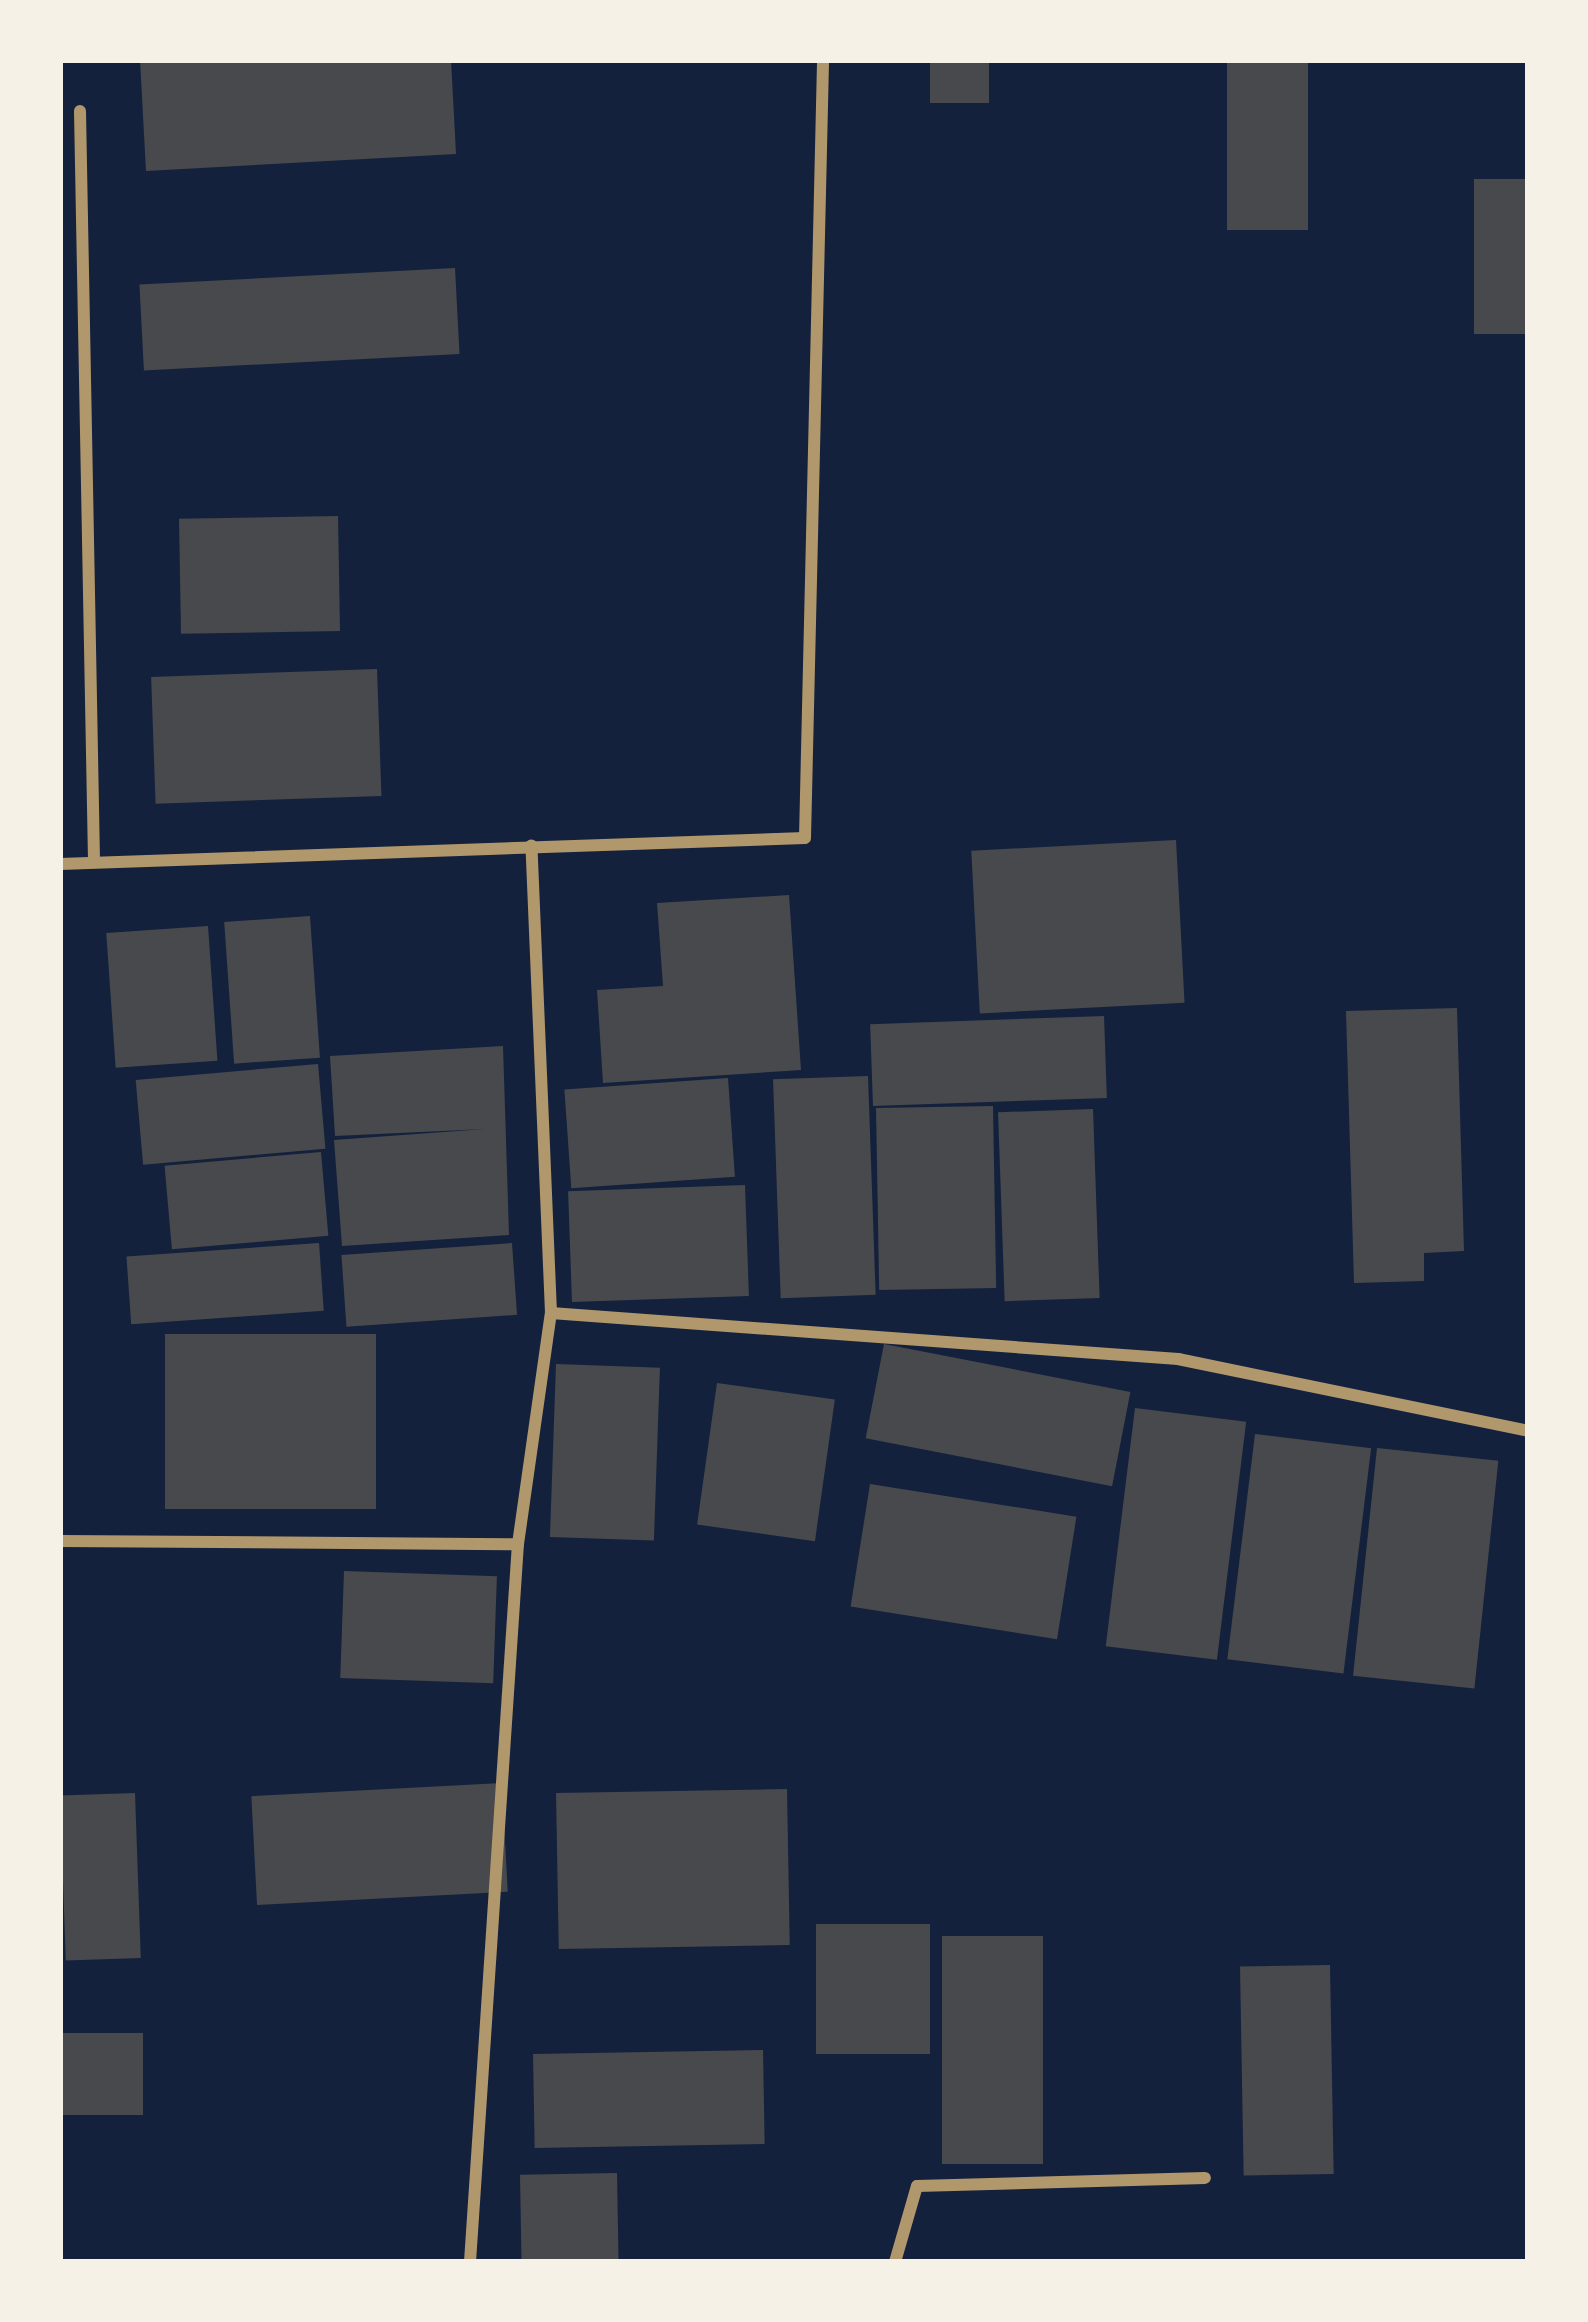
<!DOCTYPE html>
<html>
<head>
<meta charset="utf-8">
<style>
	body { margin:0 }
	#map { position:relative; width:1588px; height:2322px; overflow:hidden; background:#14213d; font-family:Barlow,sans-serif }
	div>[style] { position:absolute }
	.building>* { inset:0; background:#48494c; transform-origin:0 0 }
	.minor>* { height:12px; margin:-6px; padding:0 6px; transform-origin:6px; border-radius:6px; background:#b1986c }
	span { translate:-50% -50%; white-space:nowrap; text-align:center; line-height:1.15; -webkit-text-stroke:12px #f6f1e7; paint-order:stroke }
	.frame { position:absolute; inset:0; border:63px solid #f6f1e7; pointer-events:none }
</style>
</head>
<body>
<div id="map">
	<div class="building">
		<div style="clip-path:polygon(140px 60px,451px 60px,456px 154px,146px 171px)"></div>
		<div style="left:930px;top:60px;width:59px;height:43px"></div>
		<div style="left:1227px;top:60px;width:81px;height:170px"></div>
		<div style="left:1528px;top:179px;width:155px;height:54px;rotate:90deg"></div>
		<div style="left:455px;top:268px;width:86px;height:316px;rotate:87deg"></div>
		<div style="left:338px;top:516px;width:115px;height:159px;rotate:89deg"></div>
		<div style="left:377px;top:669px;width:127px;height:226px;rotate:88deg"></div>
		<div style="left:1176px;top:840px;width:163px;height:205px;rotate:87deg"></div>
		<div style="clip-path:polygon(789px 895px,801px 1070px,603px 1083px,597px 990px,663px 986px,657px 903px)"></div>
		<div style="left:310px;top:916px;width:142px;height:86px;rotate:86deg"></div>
		<div style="left:208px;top:926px;width:135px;height:102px;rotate:86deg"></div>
		<div style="clip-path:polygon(1457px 1008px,1464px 1251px,1424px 1253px,1424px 1281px,1354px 1283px,1346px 1011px)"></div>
		<div style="left:1104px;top:1016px;width:82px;height:234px;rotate:88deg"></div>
		<div style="clip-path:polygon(503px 1046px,509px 1235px,342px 1246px,334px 1140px,485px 1129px,335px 1136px,330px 1056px)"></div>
		<div style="left:318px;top:1064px;width:85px;height:183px;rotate:85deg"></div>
		<div style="left:868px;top:1076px;width:219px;height:95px;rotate:88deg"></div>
		<div style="left:728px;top:1078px;width:99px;height:164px;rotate:86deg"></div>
		<div style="left:993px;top:1106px;width:182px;height:117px;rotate:89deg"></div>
		<div style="left:1093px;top:1109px;width:189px;height:95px;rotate:88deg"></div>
		<div style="left:321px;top:1152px;width:84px;height:157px;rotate:85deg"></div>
		<div style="left:745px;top:1185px;width:111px;height:177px;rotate:88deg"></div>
		<div style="left:319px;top:1243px;width:68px;height:193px;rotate:86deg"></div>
		<div style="left:512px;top:1243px;width:72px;height:171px;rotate:86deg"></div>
		<div style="left:376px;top:1334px;width:175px;height:211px;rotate:90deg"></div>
		<div style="left:884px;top:1344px;width:251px;height:96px;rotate:11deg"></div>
		<div style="left:556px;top:1364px;width:104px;height:173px;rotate:2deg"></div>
		<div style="left:717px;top:1383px;width:119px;height:143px;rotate:8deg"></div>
		<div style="left:1135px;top:1408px;width:112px;height:240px;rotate:7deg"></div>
		<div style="left:1255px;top:1434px;width:117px;height:227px;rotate:7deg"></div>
		<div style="left:1377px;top:1448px;width:122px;height:229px;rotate:6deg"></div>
		<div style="left:870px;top:1484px;width:209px;height:124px;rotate:9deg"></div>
		<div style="left:344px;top:1571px;width:153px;height:107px;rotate:2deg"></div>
		<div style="left:502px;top:1783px;width:109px;height:251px;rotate:87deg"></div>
		<div style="left:787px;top:1789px;width:156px;height:231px;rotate:89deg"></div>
		<div style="left:135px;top:1793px;width:165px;height:75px;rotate:88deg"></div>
		<div style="left:816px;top:1924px;width:114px;height:130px"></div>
		<div style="left:1043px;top:1936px;width:228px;height:101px;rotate:90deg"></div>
		<div style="left:1330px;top:1965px;width:209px;height:90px;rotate:89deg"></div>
		<div style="left:60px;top:2033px;width:83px;height:82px"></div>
		<div style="left:763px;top:2050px;width:94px;height:230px;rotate:89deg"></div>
		<div style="left:617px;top:2173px;width:89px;height:97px;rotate:89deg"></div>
	</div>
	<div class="minor">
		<div style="left:80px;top:111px;width:751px;rotate:88.93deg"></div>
		<div style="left:60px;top:864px;width:745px;rotate:-2deg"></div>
		<div style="left:805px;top:838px;width:778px;rotate:-88.67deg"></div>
		<div style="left:551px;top:1313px;width:629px;rotate:4.2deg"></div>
		<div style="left:1178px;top:1359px;width:357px;rotate:11.6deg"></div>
		<div style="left:60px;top:1541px;width:458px;rotate:0.4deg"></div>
		<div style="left:470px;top:2262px;width:720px;rotate:-86.18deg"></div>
		<div style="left:518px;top:1544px;width:233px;rotate:-81.9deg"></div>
		<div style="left:551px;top:1313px;width:468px;rotate:-92.4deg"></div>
		<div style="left:895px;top:2262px;width:79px;rotate:-73.9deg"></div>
		<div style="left:917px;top:2186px;width:288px;rotate:-1.6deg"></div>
	</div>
	<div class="frame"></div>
</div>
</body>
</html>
